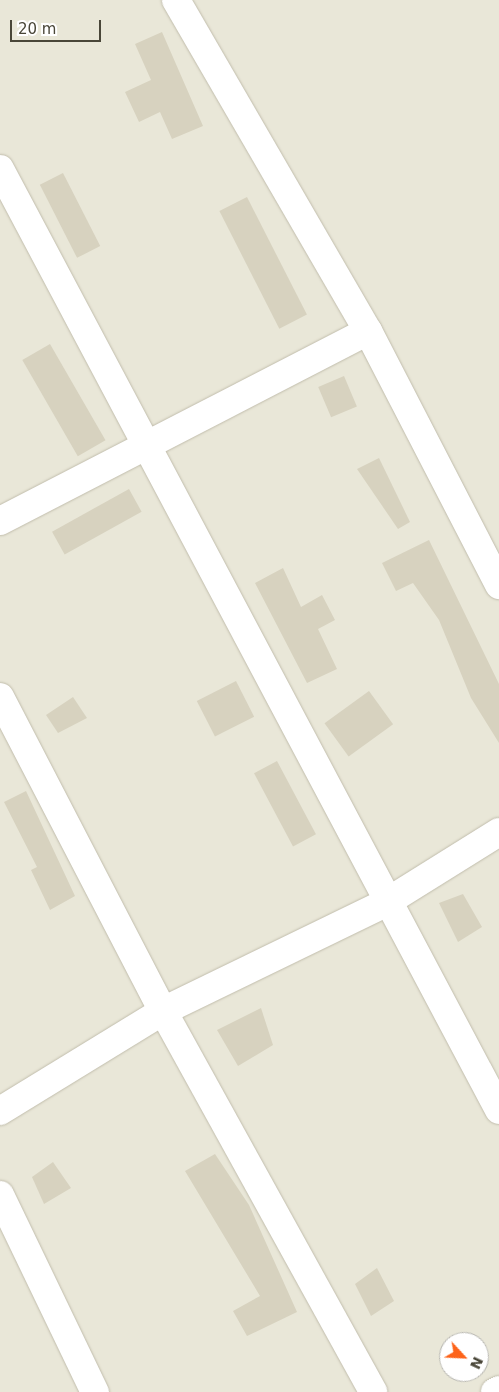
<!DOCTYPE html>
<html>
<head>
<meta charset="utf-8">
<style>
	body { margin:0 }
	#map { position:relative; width:499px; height:1392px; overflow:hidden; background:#f5f4ea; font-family:"DejaVu Sans",sans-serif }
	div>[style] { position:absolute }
	.residential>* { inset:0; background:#e9e7d8 }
	.building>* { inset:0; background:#d7d2bf; transform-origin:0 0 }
	.roads { filter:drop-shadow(0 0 1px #c1bdac) drop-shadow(0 0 1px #c1bdac) }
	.minor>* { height:28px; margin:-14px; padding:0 14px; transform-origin:14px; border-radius:14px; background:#fff }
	span { translate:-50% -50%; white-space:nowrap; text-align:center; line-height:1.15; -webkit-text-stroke:4.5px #fff; paint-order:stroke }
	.north { position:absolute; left:439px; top:1332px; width:50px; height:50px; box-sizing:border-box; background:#fff; border:1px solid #b6b5af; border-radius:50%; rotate:115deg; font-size:14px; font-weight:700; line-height:20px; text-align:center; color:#494638 }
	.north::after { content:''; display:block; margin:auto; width:18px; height:22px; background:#fd6319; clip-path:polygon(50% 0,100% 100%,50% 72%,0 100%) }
	.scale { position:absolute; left:10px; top:20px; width:91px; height:22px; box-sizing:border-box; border:2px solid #494638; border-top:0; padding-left:6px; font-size:15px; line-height:18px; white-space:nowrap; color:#494638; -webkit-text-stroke:4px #fff; paint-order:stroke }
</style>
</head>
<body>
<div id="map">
	<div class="residential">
		<div style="clip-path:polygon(evenodd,0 0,499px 0,499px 1392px,0 1392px,0 0,449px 1342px,479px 1342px,479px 1372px,449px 1372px,449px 1342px)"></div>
	</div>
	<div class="building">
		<div style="clip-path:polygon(162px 32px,203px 126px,172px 139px,160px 112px,139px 122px,125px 92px,151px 80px,135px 44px)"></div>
		<div style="left:63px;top:173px;width:82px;height:26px;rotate:63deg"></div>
		<div style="left:247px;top:197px;width:132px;height:31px;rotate:63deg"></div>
		<div style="left:50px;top:344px;width:111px;height:32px;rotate:60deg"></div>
		<div style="left:344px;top:376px;width:33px;height:28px;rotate:67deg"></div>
		<div style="clip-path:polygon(379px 458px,410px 522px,398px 529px,357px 469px)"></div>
		<div style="left:129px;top:489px;width:26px;height:88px;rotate:61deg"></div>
		<div style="clip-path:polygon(429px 540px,499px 684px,499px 743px,471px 698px,439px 620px,413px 583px,396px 591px,382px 563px)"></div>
		<div style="clip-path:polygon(283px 568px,301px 607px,322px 595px,335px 620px,318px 629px,337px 669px,307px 683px,255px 583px)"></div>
		<div style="left:236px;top:681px;width:40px;height:44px;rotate:63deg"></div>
		<div style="left:369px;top:691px;width:41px;height:55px;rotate:54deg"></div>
		<div style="clip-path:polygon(73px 697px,87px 718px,58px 733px,46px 715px)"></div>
		<div style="left:277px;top:761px;width:83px;height:26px;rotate:62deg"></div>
		<div style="clip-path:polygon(26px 791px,75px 896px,50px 910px,31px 870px,37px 867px,4px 802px)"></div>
		<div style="clip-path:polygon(463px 894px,482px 927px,458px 942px,439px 903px)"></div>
		<div style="clip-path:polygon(261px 1008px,273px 1045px,238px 1066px,217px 1030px)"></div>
		<div style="clip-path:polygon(215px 1154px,249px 1205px,297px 1312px,247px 1336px,233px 1311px,260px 1296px,185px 1171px)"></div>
		<div style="clip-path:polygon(53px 1162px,71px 1188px,44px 1204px,32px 1177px)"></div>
		<div style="clip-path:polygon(377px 1268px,394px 1301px,371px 1316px,355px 1284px)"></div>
	</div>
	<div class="roads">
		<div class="minor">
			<div style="left:176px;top:0;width:383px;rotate:59.9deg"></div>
			<div style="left:368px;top:331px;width:286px;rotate:62.7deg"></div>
			<div style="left:0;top:169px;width:1065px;rotate:62.06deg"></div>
			<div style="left:0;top:521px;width:414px;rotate:-27.3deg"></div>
			<div style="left:0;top:697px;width:354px;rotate:62.6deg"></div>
			<div style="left:163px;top:1011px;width:435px;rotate:61.1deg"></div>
			<div style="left:0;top:1111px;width:191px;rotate:-31.5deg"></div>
			<div style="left:163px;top:1011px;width:249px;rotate:-25.9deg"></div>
			<div style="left:387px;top:902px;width:132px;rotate:-32deg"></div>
			<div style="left:0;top:1195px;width:219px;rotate:64.3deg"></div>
			<div style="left:495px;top:1392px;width:4px;rotate:-27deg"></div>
		</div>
	</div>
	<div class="north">N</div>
	<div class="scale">20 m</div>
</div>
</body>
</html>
